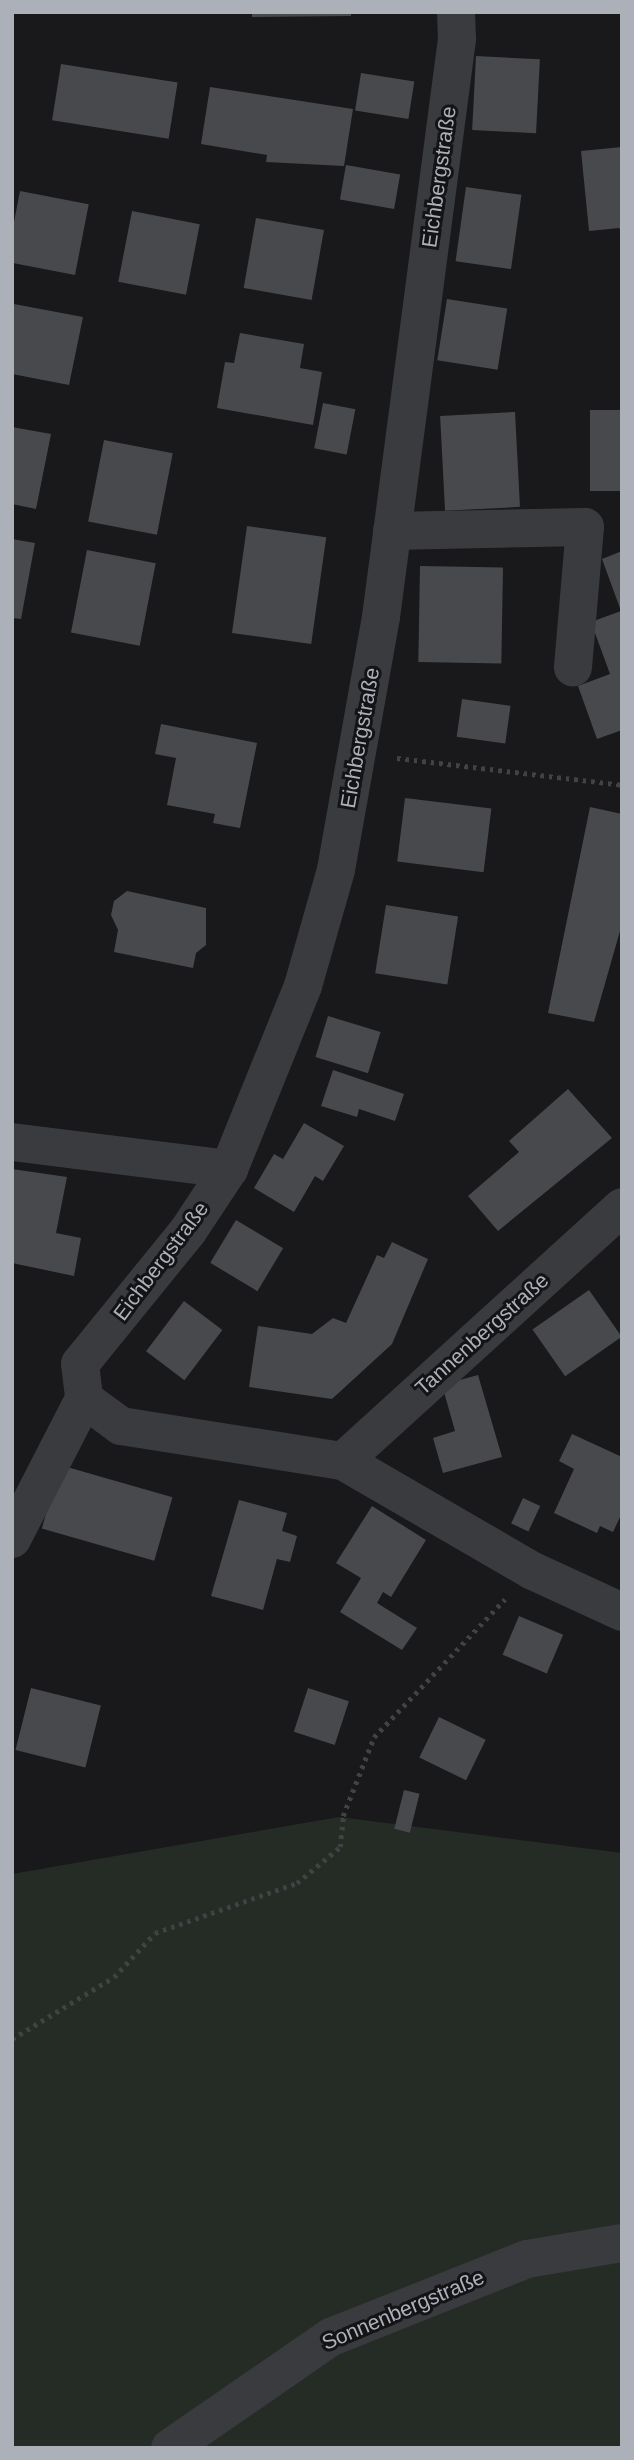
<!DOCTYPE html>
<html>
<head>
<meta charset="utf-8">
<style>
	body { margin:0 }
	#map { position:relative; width:634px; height:2460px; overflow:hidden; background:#19191b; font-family:Arial,sans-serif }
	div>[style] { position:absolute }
	.green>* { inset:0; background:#252c26 }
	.building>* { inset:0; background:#48494d; transform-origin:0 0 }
	.path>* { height:4.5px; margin-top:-2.25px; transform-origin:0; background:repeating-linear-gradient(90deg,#404246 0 3.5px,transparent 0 8.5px) }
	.minor>* { height:38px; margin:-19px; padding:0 19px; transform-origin:19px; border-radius:19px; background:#3a3b3f }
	span { translate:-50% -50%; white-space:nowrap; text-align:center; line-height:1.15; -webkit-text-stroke:6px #141416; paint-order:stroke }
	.street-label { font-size:21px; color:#acb0b9 }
	.frame { position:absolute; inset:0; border:14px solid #acb0b9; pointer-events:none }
</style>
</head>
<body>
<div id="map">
	<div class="green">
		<div style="clip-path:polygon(339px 1817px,622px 1853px,622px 2448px,12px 2448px,12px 1874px)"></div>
	</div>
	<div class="building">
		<div style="clip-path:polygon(252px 12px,351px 12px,351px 16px,252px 17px)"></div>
		<div style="left:476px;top:56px;width:64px;height:74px;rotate:3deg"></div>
		<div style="left:61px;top:64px;width:118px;height:57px;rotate:9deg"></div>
		<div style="left:361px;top:73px;width:54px;height:38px;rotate:9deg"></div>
		<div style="clip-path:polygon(210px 87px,353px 109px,344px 166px,266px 162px,267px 155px,201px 144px)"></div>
		<div style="clip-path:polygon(622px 147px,622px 233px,619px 228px,589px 231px,581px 151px)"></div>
		<div style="left:346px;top:165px;width:55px;height:35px;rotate:10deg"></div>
		<div style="left:466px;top:187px;width:56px;height:75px;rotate:8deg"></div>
		<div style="left:20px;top:191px;width:70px;height:72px;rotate:11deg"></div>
		<div style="left:132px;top:211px;width:69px;height:72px;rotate:11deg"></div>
		<div style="left:256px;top:218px;width:69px;height:71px;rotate:10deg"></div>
		<div style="left:447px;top:299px;width:61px;height:62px;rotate:9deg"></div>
		<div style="clip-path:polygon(14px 304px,83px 317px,69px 385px,12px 374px)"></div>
		<div style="clip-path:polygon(240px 333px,304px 344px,300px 368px,322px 372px,313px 425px,217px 408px,225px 362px,234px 363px)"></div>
		<div style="left:323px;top:403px;width:33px;height:46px;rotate:11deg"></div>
		<div style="left:622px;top:410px;width:81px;height:32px;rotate:90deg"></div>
		<div style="left:515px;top:412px;width:95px;height:75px;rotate:87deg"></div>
		<div style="clip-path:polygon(12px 427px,51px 434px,36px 509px,12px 504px)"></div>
		<div style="left:104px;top:440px;width:70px;height:83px;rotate:11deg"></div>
		<div style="left:247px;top:526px;width:80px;height:108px;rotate:8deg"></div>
		<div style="clip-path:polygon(12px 539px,35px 543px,21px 619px,12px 618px)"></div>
		<div style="left:87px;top:550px;width:70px;height:84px;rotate:11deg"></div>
		<div style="clip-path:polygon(622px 551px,622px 730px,597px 739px,578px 686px,610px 674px,591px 622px,621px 611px,602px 559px)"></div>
		<div style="left:420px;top:566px;width:83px;height:96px;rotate:1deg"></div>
		<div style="left:462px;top:699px;width:49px;height:38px;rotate:8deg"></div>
		<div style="clip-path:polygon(161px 724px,257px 743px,240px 828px,213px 823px,215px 814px,167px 805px,176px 758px,155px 754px)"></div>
		<div style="left:405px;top:798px;width:87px;height:64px;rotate:7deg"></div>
		<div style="clip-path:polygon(590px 807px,622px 814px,622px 924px,594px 1022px,548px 1013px)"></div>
		<div style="clip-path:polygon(127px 891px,206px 908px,206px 945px,196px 953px,193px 968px,114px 952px,118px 930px,111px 915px,114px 901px)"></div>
		<div style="left:386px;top:905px;width:73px;height:69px;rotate:9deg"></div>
		<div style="left:328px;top:1016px;width:55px;height:43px;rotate:17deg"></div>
		<div style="clip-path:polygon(333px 1070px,404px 1094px,395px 1121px,359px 1109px,357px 1117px,321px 1106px)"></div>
		<div style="clip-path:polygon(568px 1089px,612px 1138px,498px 1231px,468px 1196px,519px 1152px,509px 1141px)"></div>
		<div style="clip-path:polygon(304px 1123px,344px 1146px,323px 1181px,315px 1176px,294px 1212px,254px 1188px,274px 1154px,283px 1159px)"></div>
		<div style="clip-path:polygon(12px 1169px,67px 1177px,56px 1233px,81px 1238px,74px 1276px,12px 1263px)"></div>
		<div style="left:236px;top:1220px;width:55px;height:50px;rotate:31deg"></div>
		<div style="clip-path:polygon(392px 1242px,428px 1259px,392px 1344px,332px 1399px,249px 1387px,258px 1326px,312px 1334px,333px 1318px,346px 1323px,377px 1255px,384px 1258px)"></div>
		<div style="left:589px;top:1290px;width:57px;height:69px;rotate:55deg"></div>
		<div style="left:184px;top:1301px;width:48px;height:63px;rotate:37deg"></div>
		<div style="clip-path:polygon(478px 1375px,502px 1457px,443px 1473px,433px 1438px,455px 1431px,442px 1385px)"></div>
		<div style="clip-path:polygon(572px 1434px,622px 1457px,622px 1513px,613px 1532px,600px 1526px,597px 1533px,554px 1513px,574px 1469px,559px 1461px)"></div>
		<div style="left:60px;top:1465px;width:117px;height:66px;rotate:16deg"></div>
		<div style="left:523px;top:1498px;width:19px;height:28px;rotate:25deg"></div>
		<div style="clip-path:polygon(239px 1500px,287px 1513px,282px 1531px,297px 1536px,290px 1562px,277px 1559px,263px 1610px,211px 1596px)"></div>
		<div style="clip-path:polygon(372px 1506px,426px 1540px,391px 1597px,383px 1592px,377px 1603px,417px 1628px,402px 1650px,340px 1612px,361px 1578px,336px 1563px)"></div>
		<div style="left:519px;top:1616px;width:48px;height:42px;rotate:23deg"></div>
		<div style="left:31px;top:1688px;width:72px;height:64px;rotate:14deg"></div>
		<div style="left:308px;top:1688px;width:43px;height:46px;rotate:18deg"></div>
		<div style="left:439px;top:1717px;width:52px;height:45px;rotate:26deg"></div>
		<div style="left:404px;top:1790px;width:16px;height:40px;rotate:14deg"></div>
	</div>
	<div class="path">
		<div style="left:397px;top:758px;width:227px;rotate:6.8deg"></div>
		<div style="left:12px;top:2039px;width:119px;rotate:-31.3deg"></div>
		<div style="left:114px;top:1977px;width:60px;rotate:-47deg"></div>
		<div style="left:155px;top:1933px;width:151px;rotate:-19.4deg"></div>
		<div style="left:297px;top:1883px;width:56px;rotate:-39.9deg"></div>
		<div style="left:340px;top:1847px;width:31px;rotate:-84deg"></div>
		<div style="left:343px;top:1816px;width:85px;rotate:-68.6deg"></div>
		<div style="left:374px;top:1737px;width:190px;rotate:-46.5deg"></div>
	</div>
	<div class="minor">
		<div style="left:456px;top:12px;width:27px;rotate:88deg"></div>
		<div style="left:457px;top:39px;width:583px;rotate:97.49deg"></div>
		<div style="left:381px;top:617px;width:257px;rotate:100.1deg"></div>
		<div style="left:336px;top:870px;width:121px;rotate:105.9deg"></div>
		<div style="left:303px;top:986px;width:197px;rotate:112deg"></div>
		<div style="left:229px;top:1169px;width:74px;rotate:123.5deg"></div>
		<div style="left:188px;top:1231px;width:171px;rotate:129.1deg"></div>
		<div style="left:80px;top:1364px;width:35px;rotate:83deg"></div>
		<div style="left:84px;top:1399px;width:46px;rotate:36.1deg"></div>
		<div style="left:121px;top:1426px;width:225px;rotate:9deg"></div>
		<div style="left:343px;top:1461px;width:220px;rotate:30.1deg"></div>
		<div style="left:533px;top:1571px;width:98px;rotate:24.7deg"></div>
		<div style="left:392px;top:531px;width:193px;rotate:-1.2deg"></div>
		<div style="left:585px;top:527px;width:141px;rotate:94.9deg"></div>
		<div style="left:12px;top:1142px;width:219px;rotate:7.1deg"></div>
		<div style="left:343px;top:1461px;width:377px;rotate:-42.3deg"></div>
		<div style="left:12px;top:1539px;width:157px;rotate:-62.8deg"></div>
		<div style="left:170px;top:2448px;width:196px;rotate:-34.6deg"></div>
		<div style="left:331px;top:2337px;width:211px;rotate:-21.7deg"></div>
		<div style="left:527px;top:2259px;width:96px;rotate:-9.6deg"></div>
	</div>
	<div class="street-label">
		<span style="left:439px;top:177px;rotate:-82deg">Eichbergstraße</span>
		<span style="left:360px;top:738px;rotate:-80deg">Eichbergstraße</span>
		<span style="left:161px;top:1261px;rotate:-53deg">Eichbergstraße</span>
		<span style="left:482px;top:1334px;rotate:-42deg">Tannenbergstraße</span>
		<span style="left:403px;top:2310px;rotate:-23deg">Sonnenbergstraße</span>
	</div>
	<div class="frame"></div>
</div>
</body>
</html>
